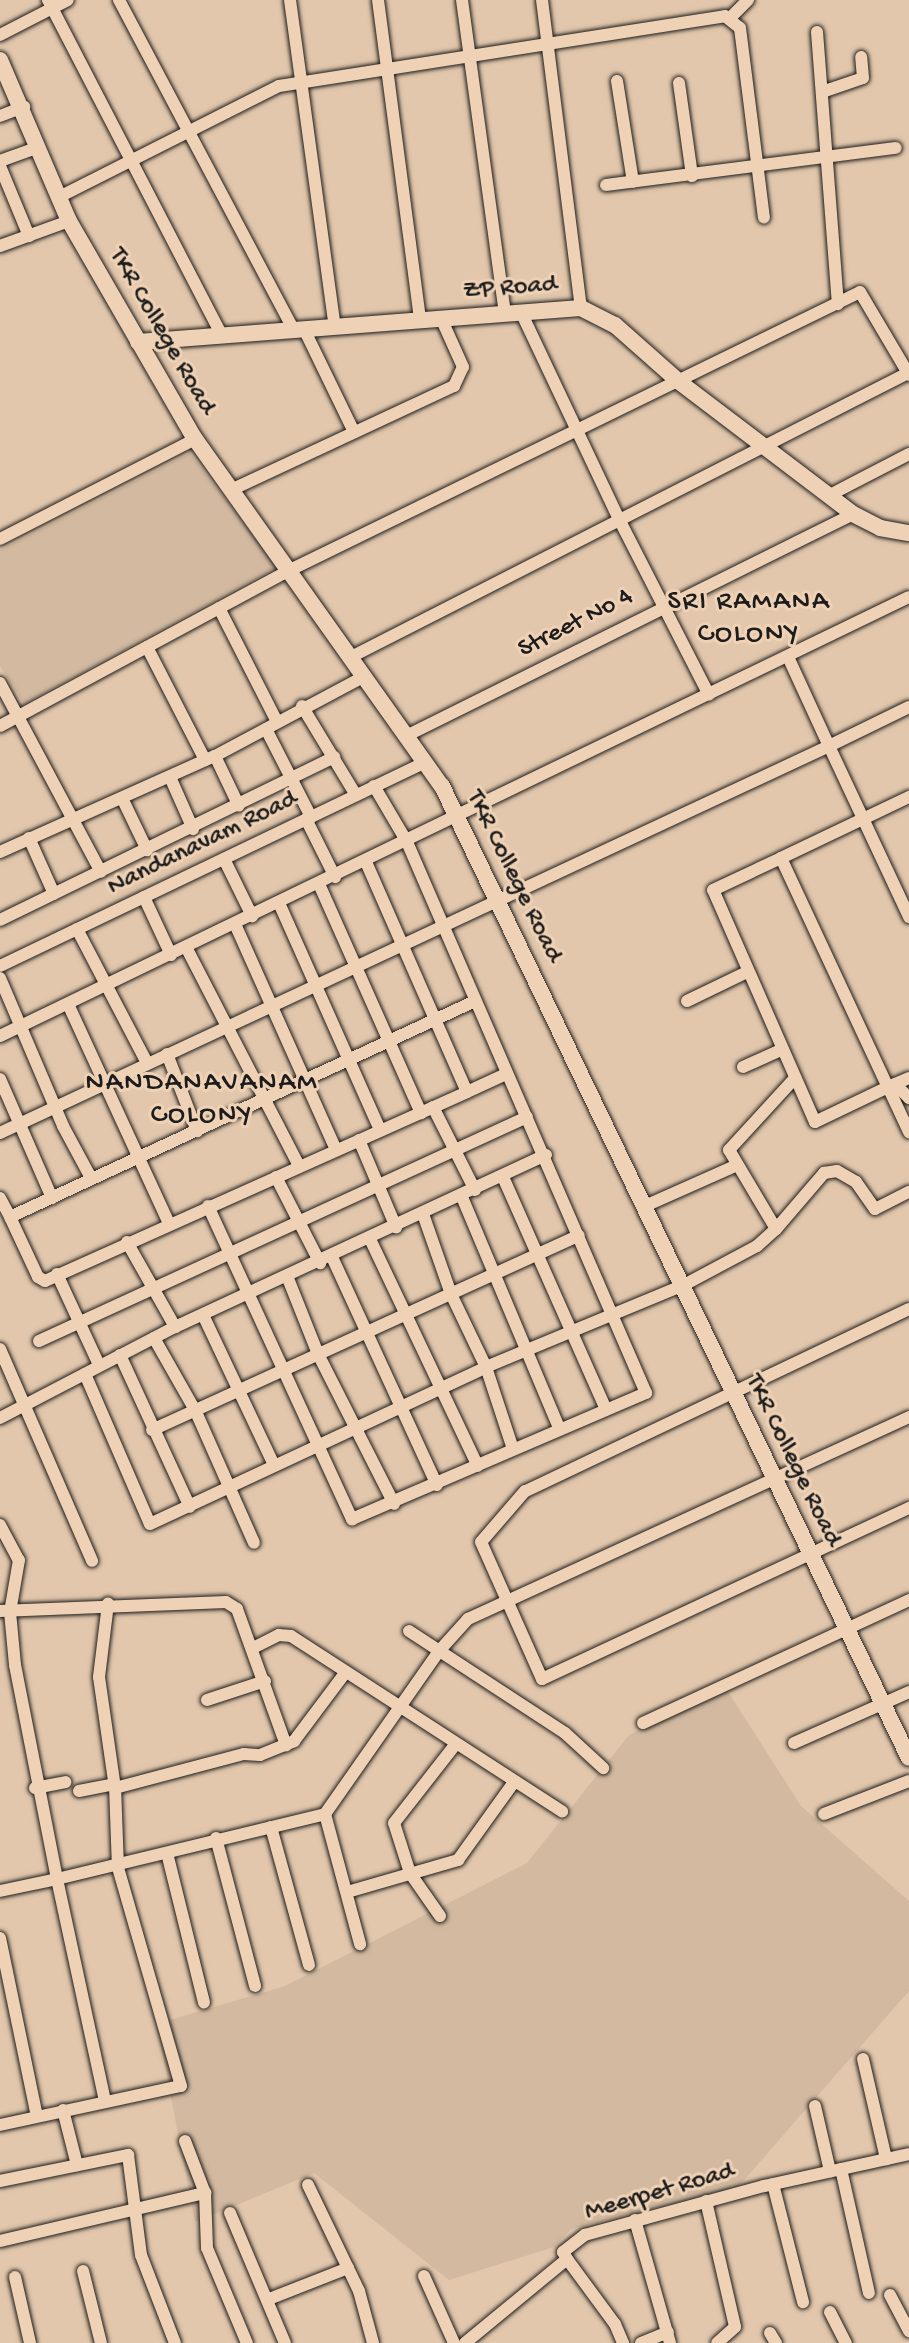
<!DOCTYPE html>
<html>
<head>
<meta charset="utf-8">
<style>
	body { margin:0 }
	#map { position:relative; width:909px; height:2343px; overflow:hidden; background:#e2c7ac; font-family:"Gochi Hand",sans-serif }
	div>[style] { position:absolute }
	.built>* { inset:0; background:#d2b9a0 }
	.roads { filter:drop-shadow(0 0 2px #1c1c1c) drop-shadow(0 0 2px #1c1c1c) }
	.minor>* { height:12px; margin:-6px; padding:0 6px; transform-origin:6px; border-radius:6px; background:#efd2b5 }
	.tertiary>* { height:16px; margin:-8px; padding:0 8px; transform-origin:8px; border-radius:8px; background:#efd2b5 }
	span { translate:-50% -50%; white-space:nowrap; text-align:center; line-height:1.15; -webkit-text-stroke:6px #efd2b5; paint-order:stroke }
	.street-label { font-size:26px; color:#1c1c1c }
	.neighbourhood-label { font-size:28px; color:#1c1c1c; letter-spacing:2px }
</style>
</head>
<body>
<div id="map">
	<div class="built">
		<div style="clip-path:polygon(190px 453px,277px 567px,24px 704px,0 666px,0 550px)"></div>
		<div style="clip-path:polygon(725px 1687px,801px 1806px,909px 1901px,909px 1991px,738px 2187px,571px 2229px,554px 2247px,449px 2280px,314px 2173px,195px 2222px,157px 2024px,285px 1986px,527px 1863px,629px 1735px)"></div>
	</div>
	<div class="roads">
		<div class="minor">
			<div style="left:48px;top:0;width:377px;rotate:62.6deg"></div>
			<div style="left:119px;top:0;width:372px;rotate:62.1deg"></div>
			<div style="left:290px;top:0;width:330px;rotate:82.2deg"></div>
			<div style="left:378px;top:0;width:322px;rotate:82.5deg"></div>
			<div style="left:462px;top:0;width:315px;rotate:82.2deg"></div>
			<div style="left:542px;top:0;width:310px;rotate:82.8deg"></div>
			<div style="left:731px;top:17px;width:24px;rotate:-45deg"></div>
			<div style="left:817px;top:32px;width:273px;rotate:85.6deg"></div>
			<div style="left:0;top:35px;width:76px;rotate:-27.2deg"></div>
			<div style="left:617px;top:81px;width:102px;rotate:81deg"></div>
			<div style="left:679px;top:83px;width:94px;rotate:82deg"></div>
			<div style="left:822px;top:92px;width:43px;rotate:-18.9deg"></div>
			<div style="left:863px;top:78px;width:21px;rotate:-95deg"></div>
			<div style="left:0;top:116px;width:26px;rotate:-21deg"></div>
			<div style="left:0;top:161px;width:41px;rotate:-19.7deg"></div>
			<div style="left:0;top:166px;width:76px;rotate:67.5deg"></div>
			<div style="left:606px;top:185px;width:292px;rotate:-7.3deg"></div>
			<div style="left:59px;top:197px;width:246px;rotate:-26.8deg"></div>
			<div style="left:279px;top:86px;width:451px;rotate:-8.9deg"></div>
			<div style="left:725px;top:16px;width:19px;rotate:39deg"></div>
			<div style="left:740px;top:28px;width:191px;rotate:82.8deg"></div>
			<div style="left:0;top:246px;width:73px;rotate:-19.9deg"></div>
			<div style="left:521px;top:312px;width:231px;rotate:64.7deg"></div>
			<div style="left:620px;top:521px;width:195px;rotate:62.9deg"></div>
			<div style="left:304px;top:329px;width:114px;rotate:64.1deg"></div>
			<div style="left:233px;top:489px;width:244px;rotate:-25deg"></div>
			<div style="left:454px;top:386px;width:21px;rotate:-65deg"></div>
			<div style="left:463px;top:367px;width:54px;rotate:-114.2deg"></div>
			<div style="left:828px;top:496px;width:91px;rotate:-27.4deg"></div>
			<div style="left:0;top:539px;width:219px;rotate:-27.1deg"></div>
			<div style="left:219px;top:608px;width:128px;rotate:63deg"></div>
			<div style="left:147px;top:647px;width:127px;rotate:62.8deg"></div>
			<div style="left:351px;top:657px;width:625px;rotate:-27.02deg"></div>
			<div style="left:0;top:683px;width:214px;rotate:61.9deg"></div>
			<div style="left:302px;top:706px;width:104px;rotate:58.8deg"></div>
			<div style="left:909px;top:707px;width:89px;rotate:154deg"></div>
			<div style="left:829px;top:746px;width:189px;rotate:64.9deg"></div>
			<div style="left:0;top:726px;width:329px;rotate:-28.3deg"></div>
			<div style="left:290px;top:570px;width:634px;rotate:-26deg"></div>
			<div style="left:860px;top:292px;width:96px;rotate:59.4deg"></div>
			<div style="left:266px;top:729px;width:99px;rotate:62.9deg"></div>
			<div style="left:408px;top:735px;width:497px;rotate:-26.4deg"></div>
			<div style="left:215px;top:756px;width:55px;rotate:64.4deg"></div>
			<div style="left:170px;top:777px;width:57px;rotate:66.1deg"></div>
			<div style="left:122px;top:798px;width:58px;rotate:64.3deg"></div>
			<div style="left:306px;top:819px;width:65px;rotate:63.4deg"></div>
			<div style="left:29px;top:838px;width:61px;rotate:65.9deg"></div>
			<div style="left:0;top:852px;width:235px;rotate:-24.1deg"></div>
			<div style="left:215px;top:756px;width:170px;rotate:-28.1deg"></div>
			<div style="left:781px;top:858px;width:142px;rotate:-25.5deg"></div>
			<div style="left:224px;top:859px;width:64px;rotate:63.8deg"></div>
			<div style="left:366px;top:862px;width:251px;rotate:66.3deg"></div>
			<div style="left:467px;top:1092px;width:43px;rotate:-24.8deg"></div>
			<div style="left:319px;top:884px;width:251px;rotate:66deg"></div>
			<div style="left:144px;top:897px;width:64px;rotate:65deg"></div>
			<div style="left:279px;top:903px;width:248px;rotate:66deg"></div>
			<div style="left:0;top:920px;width:372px;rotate:-26deg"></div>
			<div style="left:235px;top:924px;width:248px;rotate:65.9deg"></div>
			<div style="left:77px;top:929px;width:151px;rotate:62.4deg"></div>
			<div style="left:186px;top:947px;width:246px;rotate:62.7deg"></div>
			<div style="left:0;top:966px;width:471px;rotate:-25.6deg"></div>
			<div style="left:0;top:978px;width:161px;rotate:66.9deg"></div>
			<div style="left:63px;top:1126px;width:59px;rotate:61.7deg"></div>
			<div style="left:687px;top:1001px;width:67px;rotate:-25.8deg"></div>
			<div style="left:68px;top:1004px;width:242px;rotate:65.3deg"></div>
			<div style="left:0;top:1036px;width:1009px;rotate:-25.78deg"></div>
			<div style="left:167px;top:1054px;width:83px;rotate:68.7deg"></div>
			<div style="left:743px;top:1067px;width:42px;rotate:-24.1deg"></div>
			<div style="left:909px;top:1078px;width:23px;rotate:157deg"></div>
			<div style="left:888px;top:1087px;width:81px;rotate:154.4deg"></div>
			<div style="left:815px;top:1122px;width:253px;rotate:-113.7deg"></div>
			<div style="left:713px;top:890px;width:75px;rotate:-25.2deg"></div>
			<div style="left:781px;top:858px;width:253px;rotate:65deg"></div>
			<div style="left:888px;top:1087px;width:50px;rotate:65deg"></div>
			<div style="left:0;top:1079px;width:130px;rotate:66.4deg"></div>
			<div style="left:895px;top:1084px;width:20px;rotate:45deg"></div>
			<div style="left:433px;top:1107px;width:93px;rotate:63.2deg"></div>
			<div style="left:0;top:1133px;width:915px;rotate:-25.02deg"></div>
			<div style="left:829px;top:746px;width:98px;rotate:-114.7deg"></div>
			<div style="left:359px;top:1140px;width:95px;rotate:67deg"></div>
			<div style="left:276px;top:1177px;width:97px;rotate:62.9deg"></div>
			<div style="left:503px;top:1177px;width:254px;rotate:66.1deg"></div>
			<div style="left:462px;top:1197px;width:251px;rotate:67.2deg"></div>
			<div style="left:0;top:1198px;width:21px;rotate:62deg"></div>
			<div style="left:10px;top:1217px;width:510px;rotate:-24.91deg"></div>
			<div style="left:208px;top:1206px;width:345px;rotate:65.3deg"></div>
			<div style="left:352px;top:1519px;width:320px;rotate:-23.2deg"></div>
			<div style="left:646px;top:1393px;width:601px;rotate:-113.45deg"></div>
			<div style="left:407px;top:842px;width:65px;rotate:-120.5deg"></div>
			<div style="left:645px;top:1206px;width:101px;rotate:-24deg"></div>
			<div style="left:423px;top:1214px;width:85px;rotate:70.7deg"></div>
			<div style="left:451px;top:1294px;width:81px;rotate:64.4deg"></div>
			<div style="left:486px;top:1367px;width:86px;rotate:71.8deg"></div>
			<div style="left:10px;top:1217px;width:66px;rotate:65deg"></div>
			<div style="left:38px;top:1277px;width:8px;rotate:30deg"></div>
			<div style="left:45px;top:1281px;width:462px;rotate:-24.1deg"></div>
			<div style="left:776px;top:1229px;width:74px;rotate:-49.4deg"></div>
			<div style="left:824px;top:1173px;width:13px;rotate:-9deg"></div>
			<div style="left:837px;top:1171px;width:22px;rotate:30deg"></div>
			<div style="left:856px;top:1182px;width:33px;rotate:55deg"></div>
			<div style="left:875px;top:1209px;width:38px;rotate:-27deg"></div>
			<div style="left:370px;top:1239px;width:251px;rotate:64.6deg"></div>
			<div style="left:127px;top:1242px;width:98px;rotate:60.5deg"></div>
			<div style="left:332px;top:1257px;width:251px;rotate:65.3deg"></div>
			<div style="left:57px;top:1274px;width:100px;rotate:65.2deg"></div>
			<div style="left:287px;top:1276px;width:84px;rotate:68.3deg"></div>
			<div style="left:318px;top:1354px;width:168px;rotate:63.1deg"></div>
			<div style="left:909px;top:1309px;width:425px;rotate:154.6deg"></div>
			<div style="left:525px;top:1491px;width:67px;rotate:130.8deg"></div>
			<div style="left:481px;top:1542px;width:150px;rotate:66deg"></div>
			<div style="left:542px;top:1679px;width:405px;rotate:-25deg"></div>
			<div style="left:204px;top:1317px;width:164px;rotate:64.7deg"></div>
			<div style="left:154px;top:1338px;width:85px;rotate:60.4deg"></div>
			<div style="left:196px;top:1412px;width:143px;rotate:66.1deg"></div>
			<div style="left:39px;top:1341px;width:537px;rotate:-24.66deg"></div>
			<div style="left:0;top:1349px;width:231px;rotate:66.5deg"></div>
			<div style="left:120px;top:1355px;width:167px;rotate:65.3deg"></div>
			<div style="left:85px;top:1374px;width:163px;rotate:66.6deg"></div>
			<div style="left:150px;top:1524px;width:371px;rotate:-25deg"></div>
			<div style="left:486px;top:1367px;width:212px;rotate:-22.5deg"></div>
			<div style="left:682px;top:1286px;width:85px;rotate:-28.1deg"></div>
			<div style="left:757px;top:1246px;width:25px;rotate:-42deg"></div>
			<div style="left:776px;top:1229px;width:92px;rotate:-120.7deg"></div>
			<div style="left:729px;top:1150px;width:98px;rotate:-47.5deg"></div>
			<div style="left:0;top:1418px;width:197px;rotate:-27.5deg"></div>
			<div style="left:175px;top:1327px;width:409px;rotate:-24.9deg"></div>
			<div style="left:152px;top:1430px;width:469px;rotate:-24.5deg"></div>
			<div style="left:0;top:1525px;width:40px;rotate:62deg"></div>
			<div style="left:19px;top:1560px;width:53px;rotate:99.8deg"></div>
			<div style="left:10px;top:1612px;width:53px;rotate:84.6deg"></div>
			<div style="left:15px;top:1665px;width:218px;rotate:78.9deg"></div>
			<div style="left:57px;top:1879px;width:276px;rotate:-13.6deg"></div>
			<div style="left:325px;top:1814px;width:200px;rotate:-55deg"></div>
			<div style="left:440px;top:1650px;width:42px;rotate:-47.9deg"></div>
			<div style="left:468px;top:1619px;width:485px;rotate:-24.6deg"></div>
			<div style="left:0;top:1611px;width:226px;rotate:-2.3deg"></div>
			<div style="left:226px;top:1602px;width:13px;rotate:32deg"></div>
			<div style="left:237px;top:1609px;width:145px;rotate:70.2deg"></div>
			<div style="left:409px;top:1631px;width:186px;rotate:33.2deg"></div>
			<div style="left:565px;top:1733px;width:52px;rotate:42.6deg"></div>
			<div style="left:253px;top:1648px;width:29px;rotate:-27deg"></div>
			<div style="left:279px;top:1635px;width:12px;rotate:5deg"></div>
			<div style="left:291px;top:1636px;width:323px;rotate:32.9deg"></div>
			<div style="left:207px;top:1700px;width:61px;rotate:-18.1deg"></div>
			<div style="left:643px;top:1723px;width:293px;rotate:-24.8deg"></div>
			<div style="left:794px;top:1743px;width:126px;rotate:-23.9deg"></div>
			<div style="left:35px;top:1788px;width:31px;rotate:-11deg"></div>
			<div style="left:115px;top:1788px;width:133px;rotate:-14.8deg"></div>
			<div style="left:244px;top:1754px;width:16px;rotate:4deg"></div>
			<div style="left:260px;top:1755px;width:37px;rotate:-22deg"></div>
			<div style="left:294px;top:1741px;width:85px;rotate:-53.1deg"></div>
			<div style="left:79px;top:1791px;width:36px;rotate:-11deg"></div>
			<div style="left:325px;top:1814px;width:135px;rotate:74.9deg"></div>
			<div style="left:824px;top:1814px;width:91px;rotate:-21.2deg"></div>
			<div style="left:271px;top:1827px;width:143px;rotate:74.6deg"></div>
			<div style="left:216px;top:1838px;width:153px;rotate:75.2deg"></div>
			<div style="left:167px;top:1853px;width:154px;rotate:76.1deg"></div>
			<div style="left:0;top:1891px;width:58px;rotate:-11.9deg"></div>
			<div style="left:57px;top:1879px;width:227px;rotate:77.8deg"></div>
			<div style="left:347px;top:1892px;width:116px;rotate:-16.1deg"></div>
			<div style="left:458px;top:1860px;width:96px;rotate:-54.3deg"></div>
			<div style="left:440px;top:1916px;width:52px;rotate:-124.9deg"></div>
			<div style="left:410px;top:1873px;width:52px;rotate:-107.7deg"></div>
			<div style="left:394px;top:1823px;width:99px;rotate:-52deg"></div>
			<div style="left:0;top:1938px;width:182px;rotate:78.3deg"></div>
			<div style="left:863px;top:2059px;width:103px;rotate:77deg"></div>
			<div style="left:815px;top:2106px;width:67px;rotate:77deg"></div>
			<div style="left:63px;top:2110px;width:57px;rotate:75.7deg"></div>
			<div style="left:0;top:2125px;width:185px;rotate:-12.2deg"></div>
			<div style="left:181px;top:2086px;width:227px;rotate:-106.1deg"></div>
			<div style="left:118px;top:1868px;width:80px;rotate:-92.1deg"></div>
			<div style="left:115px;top:1788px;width:112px;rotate:-98.2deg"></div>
			<div style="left:99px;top:1677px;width:74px;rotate:-83deg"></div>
			<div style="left:185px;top:2141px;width:56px;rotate:69deg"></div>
			<div style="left:205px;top:2193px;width:55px;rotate:87.9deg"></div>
			<div style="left:207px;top:2248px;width:103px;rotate:67.2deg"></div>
			<div style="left:841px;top:2169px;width:127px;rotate:77.3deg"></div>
			<div style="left:0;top:2181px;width:131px;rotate:-11.5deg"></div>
			<div style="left:128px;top:2155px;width:101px;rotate:82.6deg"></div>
			<div style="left:141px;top:2255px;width:94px;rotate:68.9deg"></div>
			<div style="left:773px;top:2184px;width:122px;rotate:75.7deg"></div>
			<div style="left:308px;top:2185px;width:118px;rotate:64.3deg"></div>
			<div style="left:359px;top:2291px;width:54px;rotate:74.9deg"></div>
			<div style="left:706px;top:2201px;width:129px;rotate:77deg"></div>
			<div style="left:735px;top:2327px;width:24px;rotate:138deg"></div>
			<div style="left:230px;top:2213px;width:141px;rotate:67.1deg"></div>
			<div style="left:635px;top:2220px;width:128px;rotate:74.1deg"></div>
			<div style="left:0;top:2241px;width:211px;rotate:-13.2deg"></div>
			<div style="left:567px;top:2259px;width:81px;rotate:53.6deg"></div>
			<div style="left:615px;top:2324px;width:21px;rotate:67deg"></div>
			<div style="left:83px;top:2271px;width:74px;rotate:76deg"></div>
			<div style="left:424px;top:2276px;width:73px;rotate:65.9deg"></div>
			<div style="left:15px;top:2277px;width:68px;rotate:77.2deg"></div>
			<div style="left:890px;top:2295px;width:41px;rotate:62.2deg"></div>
			<div style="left:269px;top:2299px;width:85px;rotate:-21.4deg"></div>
			<div style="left:830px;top:2312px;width:35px;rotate:63deg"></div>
			<div style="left:770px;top:2333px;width:12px;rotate:59deg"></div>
			<div style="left:465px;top:2343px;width:132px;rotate:-39.5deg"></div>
			<div style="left:567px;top:2259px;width:8px;rotate:-120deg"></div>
			<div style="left:563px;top:2252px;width:28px;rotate:-38deg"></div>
			<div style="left:585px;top:2235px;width:186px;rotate:-15.3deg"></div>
			<div style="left:764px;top:2186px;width:148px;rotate:-12.4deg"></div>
			<div style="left:641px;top:2343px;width:29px;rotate:-22deg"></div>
		</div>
		<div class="tertiary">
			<div style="left:0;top:60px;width:175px;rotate:66.8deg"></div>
			<div style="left:69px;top:221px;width:252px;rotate:60deg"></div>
			<div style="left:195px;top:439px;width:426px;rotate:54.6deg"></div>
			<div style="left:442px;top:786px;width:1078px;rotate:64.34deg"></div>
			<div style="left:138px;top:342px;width:444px;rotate:-4.4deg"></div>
			<div style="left:581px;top:308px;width:38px;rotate:27deg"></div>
			<div style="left:615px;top:325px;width:84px;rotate:41.6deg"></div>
			<div style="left:678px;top:381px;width:220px;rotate:37.2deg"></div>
			<div style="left:853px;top:514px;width:30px;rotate:27deg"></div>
			<div style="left:880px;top:528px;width:29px;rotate:10deg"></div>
		</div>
	</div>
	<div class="street-label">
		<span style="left:510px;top:289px;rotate:-4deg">ZP Road</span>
		<span style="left:161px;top:332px;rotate:60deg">TKR College Road</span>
		<span style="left:576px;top:624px;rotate:-27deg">Street No 4</span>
		<span style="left:203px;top:844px;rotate:-26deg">Nandanavam Road</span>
		<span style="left:513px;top:877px;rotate:64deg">TKR College Road</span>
		<span style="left:792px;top:1461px;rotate:64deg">TKR College Road</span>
		<span style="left:660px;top:2193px;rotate:-16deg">Meerpet Road</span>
	</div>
	<div class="neighbourhood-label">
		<span style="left:749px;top:619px">SRI RAMANA<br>COLONY</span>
		<span style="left:202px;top:1100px">NANDANAVANAM<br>COLONY</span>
	</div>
</div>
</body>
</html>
